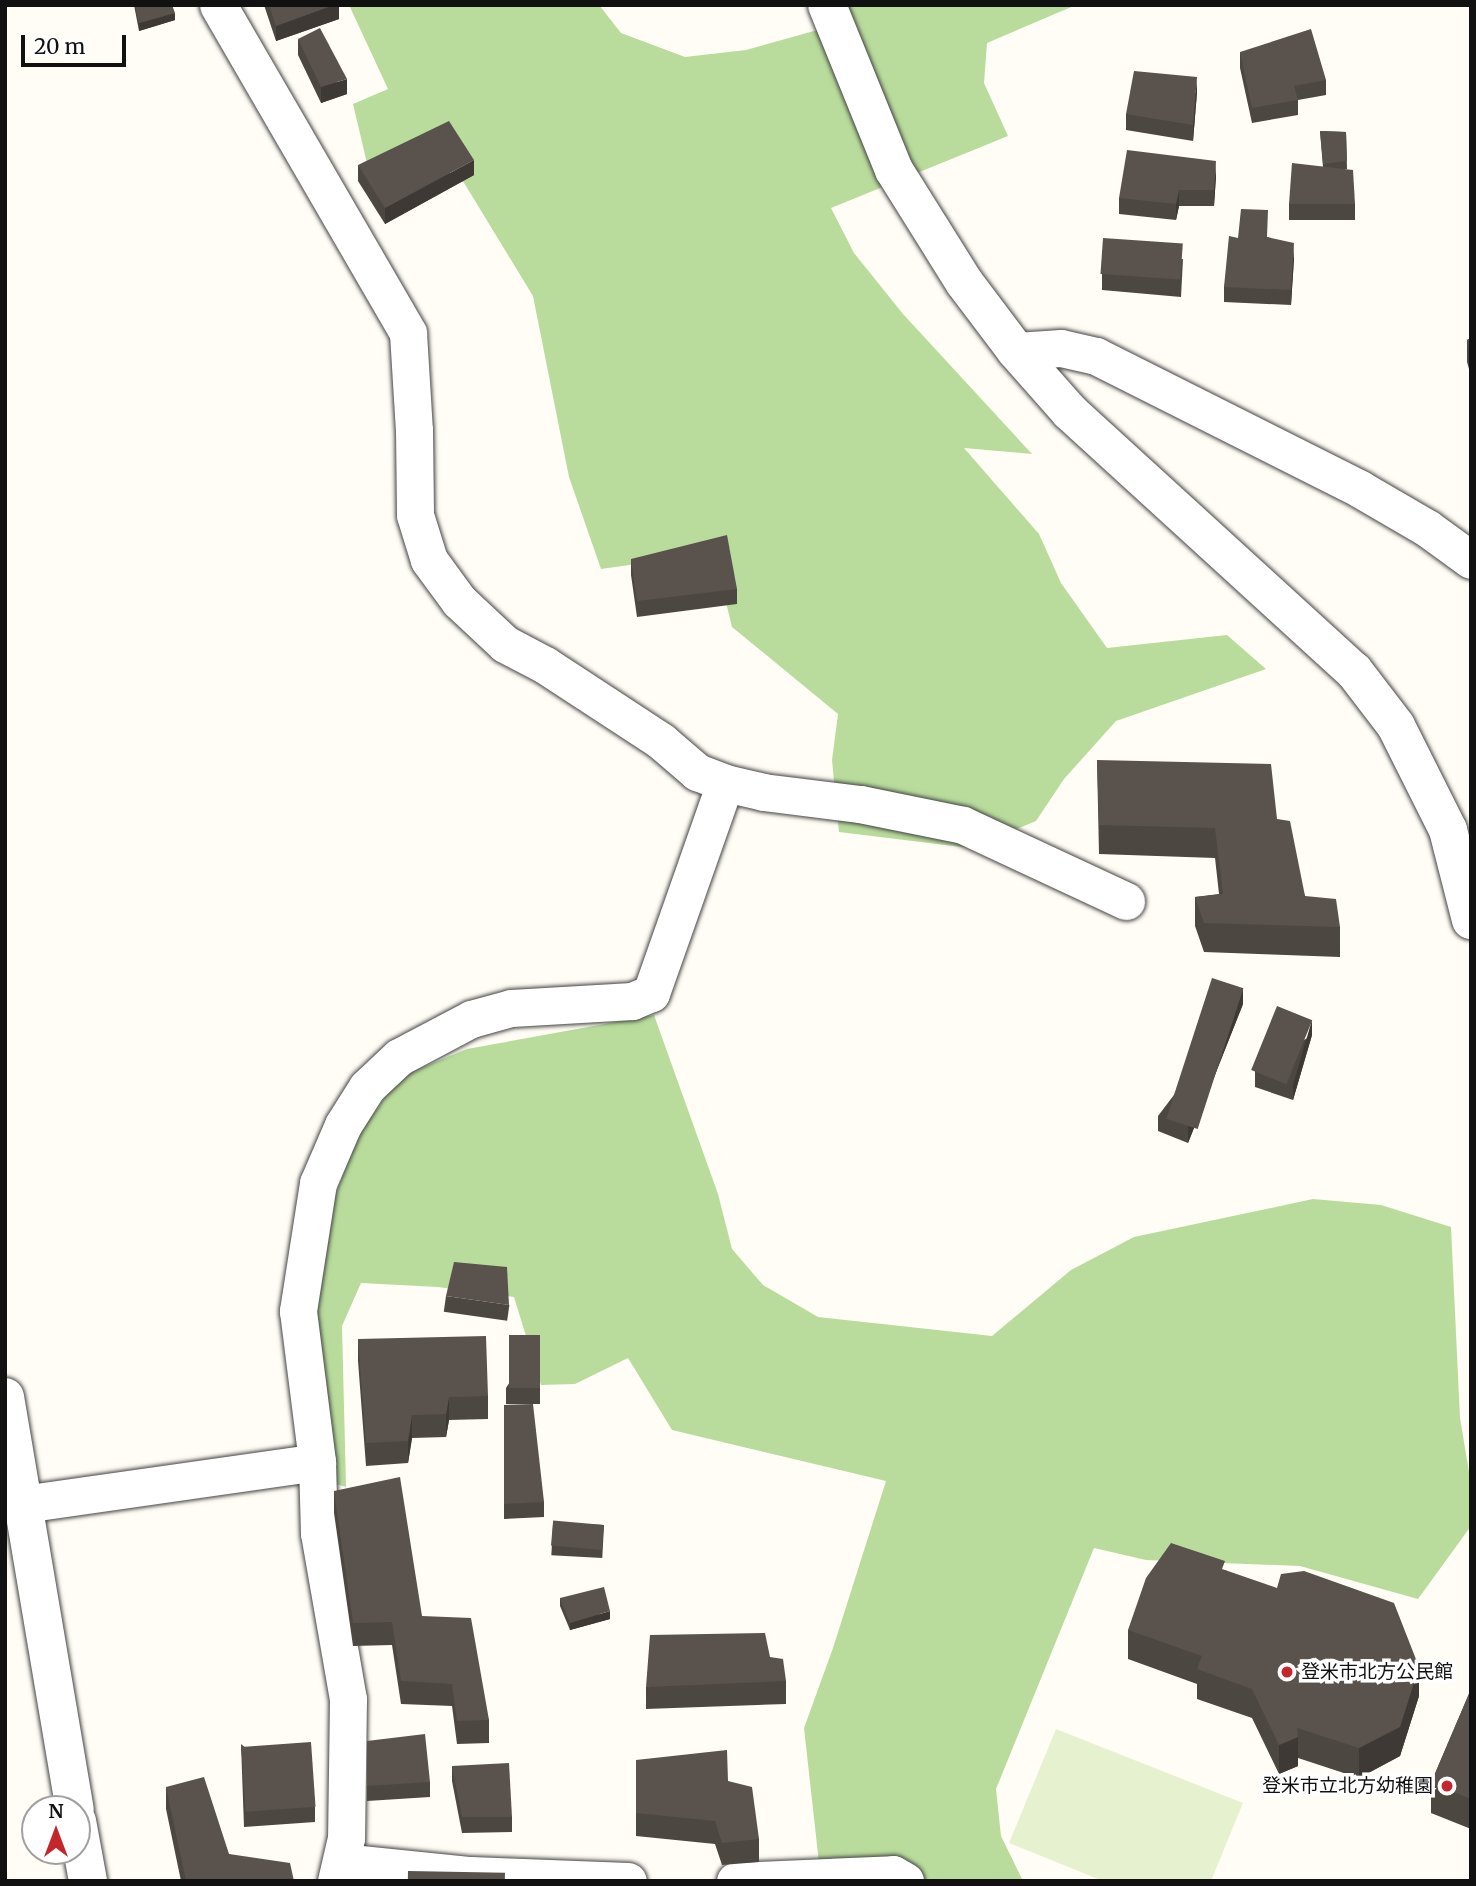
<!DOCTYPE html>
<html>
<head>
<meta charset="utf-8">
<style>
	body { margin:0 }
	#map { position:relative; width:1476px; height:1886px; overflow:hidden; background:#fffdf5; font-family:Merriweather,"Noto Sans JP",serif }
	div>[style] { position:absolute }
	.forest>* { inset:0; background:#b9dc9c }
	.pitch>* { inset:0; background:#e6f2cf }
	.roads { filter:drop-shadow(0 0 2px #444) drop-shadow(0 0 2px #444) }
	.minor>* { height:37px; margin:-18.5px; padding:0 18.5px; transform-origin:18.5px; border-radius:18.5px; background:#fff }
	.tertiary>* { height:38px; margin:-19px; padding:0 19px; transform-origin:19px; border-radius:19px; background:#fff }
	.wall>* { inset:0; background:#4d4742; transform-origin:0 0 }
	.shaded-wall>* { inset:0; background:#3f3936 }
	.building>* { inset:0; background:#5a524d; transform-origin:0 0 }
	.dots>* { width:19px; height:19px; translate:-50% -50%; box-sizing:border-box; border:4px solid #fff; border-radius:50% }
	span { translate:-50% -50%; white-space:nowrap; text-align:center; line-height:1.15; -webkit-text-stroke:7px #fff; paint-order:stroke }
	.poi-label { font-size:19px; color:#111 }
	.left { translate:0 -50%; text-align:left }
	.right { translate:-100% -50%; text-align:right }
	.frame { position:absolute; inset:0; border:7px solid #111; pointer-events:none }
	.north { position:absolute; left:21px; top:1795px; width:70px; height:70px; box-sizing:border-box; background:#fff; border:2px solid #a0a0a0; border-radius:50%; rotate:0deg; font-size:19px; font-weight:700; line-height:28px; text-align:center; color:#111 }
	.north::after { content:''; display:block; margin:auto; width:24px; height:32px; background:#c4262e; clip-path:polygon(50% 0,100% 100%,50% 72%,0 100%) }
	.scale { position:absolute; left:21px; top:35px; width:105px; height:32px; box-sizing:border-box; border:4px solid #111; border-top:0; padding-left:9px; font-size:21px; line-height:24px; white-space:nowrap; color:#111; -webkit-text-stroke:5px #fff; paint-order:stroke }
</style>
</head>
<body>
<div id="map">
	<div class="forest">
		<div style="clip-path:polygon(349px 5px,599px 5px,621px 33px,685px 57px,746px 50px,821px 29px,813px 5px,1076px 5px,987px 43px,984px 83px,1008px 136px,831px 208px,854px 253px,903px 314px,1032px 454px,964px 448px,1039px 534px,1061px 583px,1107px 648px,1227px 635px,1266px 669px,1116px 721px,1064px 779px,1036px 821px,970px 848px,839px 832px,832px 760px,838px 714px,732px 627px,714px 553px,601px 569px,569px 477px,533px 296px,444px 150px,370px 176px,353px 104px,388px 89px)"></div>
		<div style="clip-path:polygon(654px 1015px,718px 1194px,732px 1249px,763px 1285px,818px 1317px,992px 1336px,1071px 1270px,1134px 1237px,1313px 1199px,1381px 1205px,1451px 1227px,1460px 1418px,1471px 1484px,1471px 1526px,1418px 1599px,1300px 1566px,1146px 1560px,1094px 1548px,996px 1789px,1001px 1836px,1023px 1881px,821px 1881px,804px 1728px,833px 1648px,886px 1481px,672px 1430px,628px 1358px,575px 1384px,541px 1385px,514px 1297px,438px 1287px,361px 1283px,342px 1326px,346px 1487px,303px 1475px,297px 1419px,330px 1209px,358px 1136px,399px 1077px,467px 1049px)"></div>
	</div>
	<div class="pitch">
		<div style="clip-path:polygon(1056px 1729px,1243px 1803px,1211px 1881px,1103px 1881px,1009px 1843px)"></div>
	</div>
	<div class="roads">
		<div class="minor">
			<div style="left:218px;top:5px;width:379px;rotate:59.9deg"></div>
			<div style="left:408px;top:333px;width:97px;rotate:86.5deg"></div>
			<div style="left:414px;top:430px;width:85px;rotate:89.3deg"></div>
			<div style="left:415px;top:515px;width:47px;rotate:72.7deg"></div>
			<div style="left:429px;top:560px;width:51px;rotate:53.8deg"></div>
			<div style="left:459px;top:601px;width:63px;rotate:43.1deg"></div>
			<div style="left:505px;top:644px;width:45px;rotate:27.7deg"></div>
			<div style="left:545px;top:665px;width:139px;rotate:33.2deg"></div>
			<div style="left:661px;top:741px;width:48px;rotate:40.7deg"></div>
			<div style="left:697px;top:772px;width:30px;rotate:21deg"></div>
			<div style="left:725px;top:783px;width:223px;rotate:109.4deg"></div>
			<div style="left:651px;top:993px;width:21px;rotate:157deg"></div>
			<div style="left:632px;top:1001px;width:121px;rotate:176.7deg"></div>
			<div style="left:511px;top:1008px;width:41px;rotate:164.6deg"></div>
			<div style="left:471px;top:1019px;width:81px;rotate:152.2deg"></div>
			<div style="left:399px;top:1057px;width:44px;rotate:136.8deg"></div>
			<div style="left:367px;top:1087px;width:45px;rotate:122.3deg"></div>
			<div style="left:343px;top:1125px;width:63px;rotate:113.3deg"></div>
			<div style="left:318px;top:1183px;width:130px;rotate:98.9deg"></div>
			<div style="left:298px;top:1311px;width:152px;rotate:82.8deg"></div>
			<div style="left:317px;top:1462px;width:71px;rotate:88.4deg"></div>
			<div style="left:319px;top:1533px;width:169px;rotate:80.1deg"></div>
			<div style="left:348px;top:1699px;width:139px;rotate:90.8deg"></div>
			<div style="left:346px;top:1838px;width:44px;rotate:103.1deg"></div>
			<div style="left:1016px;top:351px;width:45px;rotate:-3.8deg"></div>
			<div style="left:1061px;top:348px;width:36px;rotate:13deg"></div>
			<div style="left:1096px;top:356px;width:296px;rotate:26.7deg"></div>
			<div style="left:1360px;top:489px;width:78px;rotate:30.2deg"></div>
			<div style="left:1427px;top:528px;width:54px;rotate:36deg"></div>
			<div style="left:725px;top:783px;width:39px;rotate:13deg"></div>
			<div style="left:763px;top:792px;width:98px;rotate:7.1deg"></div>
			<div style="left:860px;top:804px;width:105px;rotate:11.5deg"></div>
			<div style="left:963px;top:825px;width:180px;rotate:25deg"></div>
			<div style="left:23px;top:1504px;width:297px;rotate:-8.1deg"></div>
			<div style="left:341px;top:1862px;width:130px;rotate:5.8deg"></div>
			<div style="left:470px;top:1875px;width:158px;rotate:2.2deg"></div>
			<div style="left:735px;top:1881px;width:158px;rotate:-2.5deg"></div>
			<div style="left:893px;top:1874px;width:14px;rotate:30deg"></div>
		</div>
		<div class="tertiary">
			<div style="left:827px;top:5px;width:178px;rotate:67.9deg"></div>
			<div style="left:894px;top:170px;width:132px;rotate:58deg"></div>
			<div style="left:964px;top:282px;width:86px;rotate:53deg"></div>
			<div style="left:1016px;top:351px;width:81px;rotate:48.5deg"></div>
			<div style="left:1070px;top:412px;width:384px;rotate:42.4deg"></div>
			<div style="left:1354px;top:671px;width:69px;rotate:52.6deg"></div>
			<div style="left:1396px;top:726px;width:116px;rotate:63.4deg"></div>
			<div style="left:1448px;top:830px;width:93px;rotate:75.7deg"></div>
			<div style="left:5px;top:1397px;width:418px;rotate:80.4deg"></div>
			<div style="left:77px;top:1821px;width:61px;rotate:79.6deg"></div>
		</div>
	</div>
	<div class="wall">
		<div style="clip-path:polygon(134px 5px,172px 5px,175px 20px,139px 31px)"></div>
		<div style="clip-path:polygon(264px 5px,339px 5px,339px 19px,276px 41px)"></div>
		<div style="clip-path:polygon(298px 39px,347px 94px,321px 103px,298px 55px)"></div>
		<div style="clip-path:polygon(1240px 52px,1326px 80px,1326px 95px,1298px 100px,1298px 115px,1252px 123px,1240px 68px)"></div>
		<div style="clip-path:polygon(1197px 92px,1193px 141px,1126px 130px,1126px 114px)"></div>
		<div style="clip-path:polygon(1320px 131px,1346px 132px,1347px 169px,1344px 169px,1355px 204px,1355px 220px,1289px 220px,1289px 204px,1323px 167px)"></div>
		<div style="clip-path:polygon(358px 165px,474px 175px,385px 224px,358px 181px)"></div>
		<div style="clip-path:polygon(1216px 176px,1214px 206px,1179px 206px,1176px 220px,1119px 214px,1119px 198px)"></div>
		<div style="clip-path:polygon(1268px 237px,1294px 258px,1291px 305px,1224px 302px,1224px 287px,1238px 238px)"></div>
		<div style="clip-path:polygon(1183px 259px,1181px 297px,1102px 290px,1102px 274px)"></div>
		<div style="clip-path:polygon(1471px 338px,1471px 376px,1467px 362px,1467px 340px)"></div>
		<div style="clip-path:polygon(631px 559px,737px 589px,737px 604px,637px 617px,631px 575px)"></div>
		<div style="clip-path:polygon(1097px 760px,1277px 819px,1305px 896px,1340px 927px,1340px 957px,1204px 952px,1195px 926px,1195px 897px,1219px 894px,1215px 858px,1099px 854px)"></div>
		<div style="clip-path:polygon(1243px 1004px,1188px 1143px,1158px 1131px,1158px 1116px)"></div>
		<div style="clip-path:polygon(1312px 1035px,1293px 1100px,1255px 1087px,1255px 1071px)"></div>
		<div style="left:446px;top:1296px;width:64px;height:16px;rotate:8deg"></div>
		<div style="clip-path:polygon(540px 1335px,540px 1404px,506px 1404px,506px 1388px)"></div>
		<div style="clip-path:polygon(358px 1339px,488px 1396px,488px 1419px,449px 1420px,446px 1437px,412px 1438px,408px 1463px,366px 1466px,358px 1361px)"></div>
		<div style="clip-path:polygon(504px 1405px,544px 1502px,544px 1517px,504px 1519px)"></div>
		<div style="clip-path:polygon(334px 1491px,422px 1616px,489px 1720px,489px 1743px,457px 1744px,452px 1706px,401px 1704px,392px 1645px,353px 1646px,334px 1513px)"></div>
		<div style="left:604px;top:1525px;width:33px;height:51px;rotate:93deg"></div>
		<div style="clip-path:polygon(1225px 1570px,1419px 1696px,1400px 1756px,1359px 1778px,1298px 1758px,1298px 1766px,1279px 1774px,1252px 1718px,1197px 1699px,1197px 1684px,1128px 1659px,1128px 1630px)"></div>
		<div style="clip-path:polygon(560px 1598px,610px 1619px,570px 1630px,560px 1606px)"></div>
		<div style="clip-path:polygon(770px 1657px,786px 1681px,786px 1704px,646px 1709px,646px 1687px)"></div>
		<div style="clip-path:polygon(1471px 1689px,1471px 1829px,1431px 1813px,1431px 1783px)"></div>
		<div style="clip-path:polygon(367px 1741px,430px 1782px,430px 1797px,367px 1801px)"></div>
		<div style="clip-path:polygon(241px 1744px,315px 1807px,315px 1822px,244px 1827px)"></div>
		<div style="clip-path:polygon(636px 1760px,728px 1781px,759px 1839px,759px 1862px,722px 1865px,715px 1844px,636px 1836px)"></div>
		<div style="clip-path:polygon(452px 1766px,512px 1817px,512px 1832px,462px 1833px,452px 1781px)"></div>
		<div style="clip-path:polygon(166px 1787px,229px 1854px,294px 1881px,181px 1881px,166px 1809px)"></div>
	</div>
	<div class="shaded-wall">
		<div style="clip-path:polygon(334px 5px,339px 5px,339px 19px,276px 41px,276px 26px)"></div>
		<div style="clip-path:polygon(175px 13px,175px 20px,139px 31px,139px 23px)"></div>
		<div style="clip-path:polygon(1197px 77px,1197px 92px,1193px 141px,1193px 125px)"></div>
		<div style="clip-path:polygon(347px 79px,347px 94px,321px 103px,321px 87px)"></div>
		<div style="clip-path:polygon(474px 160px,474px 175px,385px 224px,385px 208px)"></div>
		<div style="clip-path:polygon(1216px 161px,1216px 176px,1214px 206px,1214px 190px)"></div>
		<div style="clip-path:polygon(1179px 190px,1179px 206px,1176px 220px,1176px 204px)"></div>
		<div style="clip-path:polygon(1294px 243px,1294px 258px,1291px 305px,1291px 290px)"></div>
		<div style="clip-path:polygon(1243px 988px,1243px 1004px,1188px 1143px,1188px 1127px)"></div>
		<div style="clip-path:polygon(1312px 1020px,1312px 1035px,1293px 1100px,1293px 1085px)"></div>
		<div style="clip-path:polygon(449px 1397px,449px 1420px,446px 1437px,446px 1414px)"></div>
		<div style="clip-path:polygon(412px 1415px,412px 1438px,408px 1463px,408px 1441px)"></div>
		<div style="clip-path:polygon(610px 1611px,610px 1619px,570px 1630px,570px 1623px)"></div>
		<div style="clip-path:polygon(1419px 1667px,1419px 1696px,1400px 1756px,1359px 1778px,1359px 1748px)"></div>
		<div style="clip-path:polygon(1298px 1737px,1298px 1766px,1279px 1774px,1279px 1745px)"></div>
	</div>
	<div class="building">
		<div style="clip-path:polygon(135px 5px,172px 5px,175px 13px,139px 23px)"></div>
		<div style="clip-path:polygon(269px 5px,334px 5px,276px 26px)"></div>
		<div style="clip-path:polygon(320px 28px,347px 79px,321px 87px,298px 39px)"></div>
		<div style="clip-path:polygon(1311px 29px,1326px 80px,1294px 86px,1298px 100px,1252px 108px,1240px 52px)"></div>
		<div style="clip-path:polygon(1134px 71px,1197px 77px,1193px 125px,1126px 114px)"></div>
		<div style="clip-path:polygon(449px 121px,474px 160px,385px 208px,358px 165px)"></div>
		<div style="clip-path:polygon(1320px 131px,1346px 132px,1347px 161px,1323px 164px)"></div>
		<div style="clip-path:polygon(1127px 150px,1216px 161px,1214px 190px,1179px 190px,1176px 204px,1119px 198px)"></div>
		<div style="clip-path:polygon(1292px 163px,1353px 170px,1355px 204px,1289px 204px)"></div>
		<div style="clip-path:polygon(1241px 209px,1268px 210px,1267px 237px,1294px 243px,1291px 290px,1224px 287px,1229px 236px,1238px 238px)"></div>
		<div style="left:1103px;top:238px;width:80px;height:36px;rotate:4deg"></div>
		<div style="clip-path:polygon(1471px 338px,1471px 354px,1467px 340px)"></div>
		<div style="clip-path:polygon(727px 535px,737px 589px,637px 601px,631px 559px)"></div>
		<div style="clip-path:polygon(1097px 760px,1271px 764px,1277px 819px,1290px 821px,1305px 896px,1336px 899px,1340px 927px,1204px 923px,1195px 897px,1223px 894px,1215px 828px,1099px 825px)"></div>
		<div style="left:1212px;top:978px;width:33px;height:148px;rotate:18deg"></div>
		<div style="left:1277px;top:1006px;width:38px;height:69px;rotate:22deg"></div>
		<div style="clip-path:polygon(454px 1262px,507px 1267px,509px 1305px,446px 1296px)"></div>
		<div style="left:540px;top:1335px;width:53px;height:31px;rotate:90deg"></div>
		<div style="clip-path:polygon(486px 1336px,488px 1396px,449px 1397px,446px 1414px,412px 1415px,408px 1441px,366px 1443px,358px 1339px)"></div>
		<div style="clip-path:polygon(533px 1404px,544px 1502px,504px 1504px,504px 1405px)"></div>
		<div style="clip-path:polygon(400px 1477px,422px 1616px,471px 1618px,489px 1720px,457px 1721px,452px 1684px,401px 1681px,392px 1622px,353px 1623px,334px 1491px)"></div>
		<div style="left:604px;top:1525px;width:25px;height:51px;rotate:95deg"></div>
		<div style="clip-path:polygon(1171px 1543px,1225px 1561px,1222px 1569px,1277px 1588px,1281px 1574px,1304px 1571px,1394px 1603px,1419px 1667px,1400px 1727px,1359px 1748px,1297px 1728px,1298px 1737px,1279px 1745px,1252px 1689px,1197px 1669px,1202px 1656px,1128px 1630px,1146px 1578px)"></div>
		<div style="clip-path:polygon(604px 1587px,610px 1611px,570px 1623px,560px 1598px)"></div>
		<div style="clip-path:polygon(765px 1633px,770px 1657px,783px 1659px,786px 1681px,646px 1687px,650px 1635px)"></div>
		<div style="clip-path:polygon(1471px 1689px,1471px 1799px,1431px 1783px)"></div>
		<div style="clip-path:polygon(425px 1734px,430px 1782px,367px 1786px,367px 1741px)"></div>
		<div style="left:311px;top:1742px;width:65px;height:70px;rotate:86deg"></div>
		<div style="clip-path:polygon(727px 1750px,728px 1781px,752px 1787px,759px 1839px,722px 1843px,715px 1821px,636px 1813px,636px 1760px)"></div>
		<div style="clip-path:polygon(509px 1763px,512px 1817px,462px 1817px,452px 1766px)"></div>
		<div style="clip-path:polygon(204px 1777px,229px 1854px,290px 1863px,294px 1881px,186px 1881px,166px 1787px)"></div>
		<div style="left:408px;top:1871px;width:97px;height:10px;rotate:1deg"></div>
	</div>
	<div class="dots">
		<div style="left:1287px;top:1672px;background:#c4262e"></div>
		<div style="left:1447px;top:1786px;background:#c4262e"></div>
	</div>
	<div class="poi-label">
		<span class="left" style="left:1301px;top:1672px">登米市北方公民館</span>
		<span class="right" style="left:1433px;top:1786px">登米市立北方幼稚園</span>
	</div>
	<div class="frame"></div>
	<div class="north">N</div>
	<div class="scale">20 m</div>
</div>
</body>
</html>
